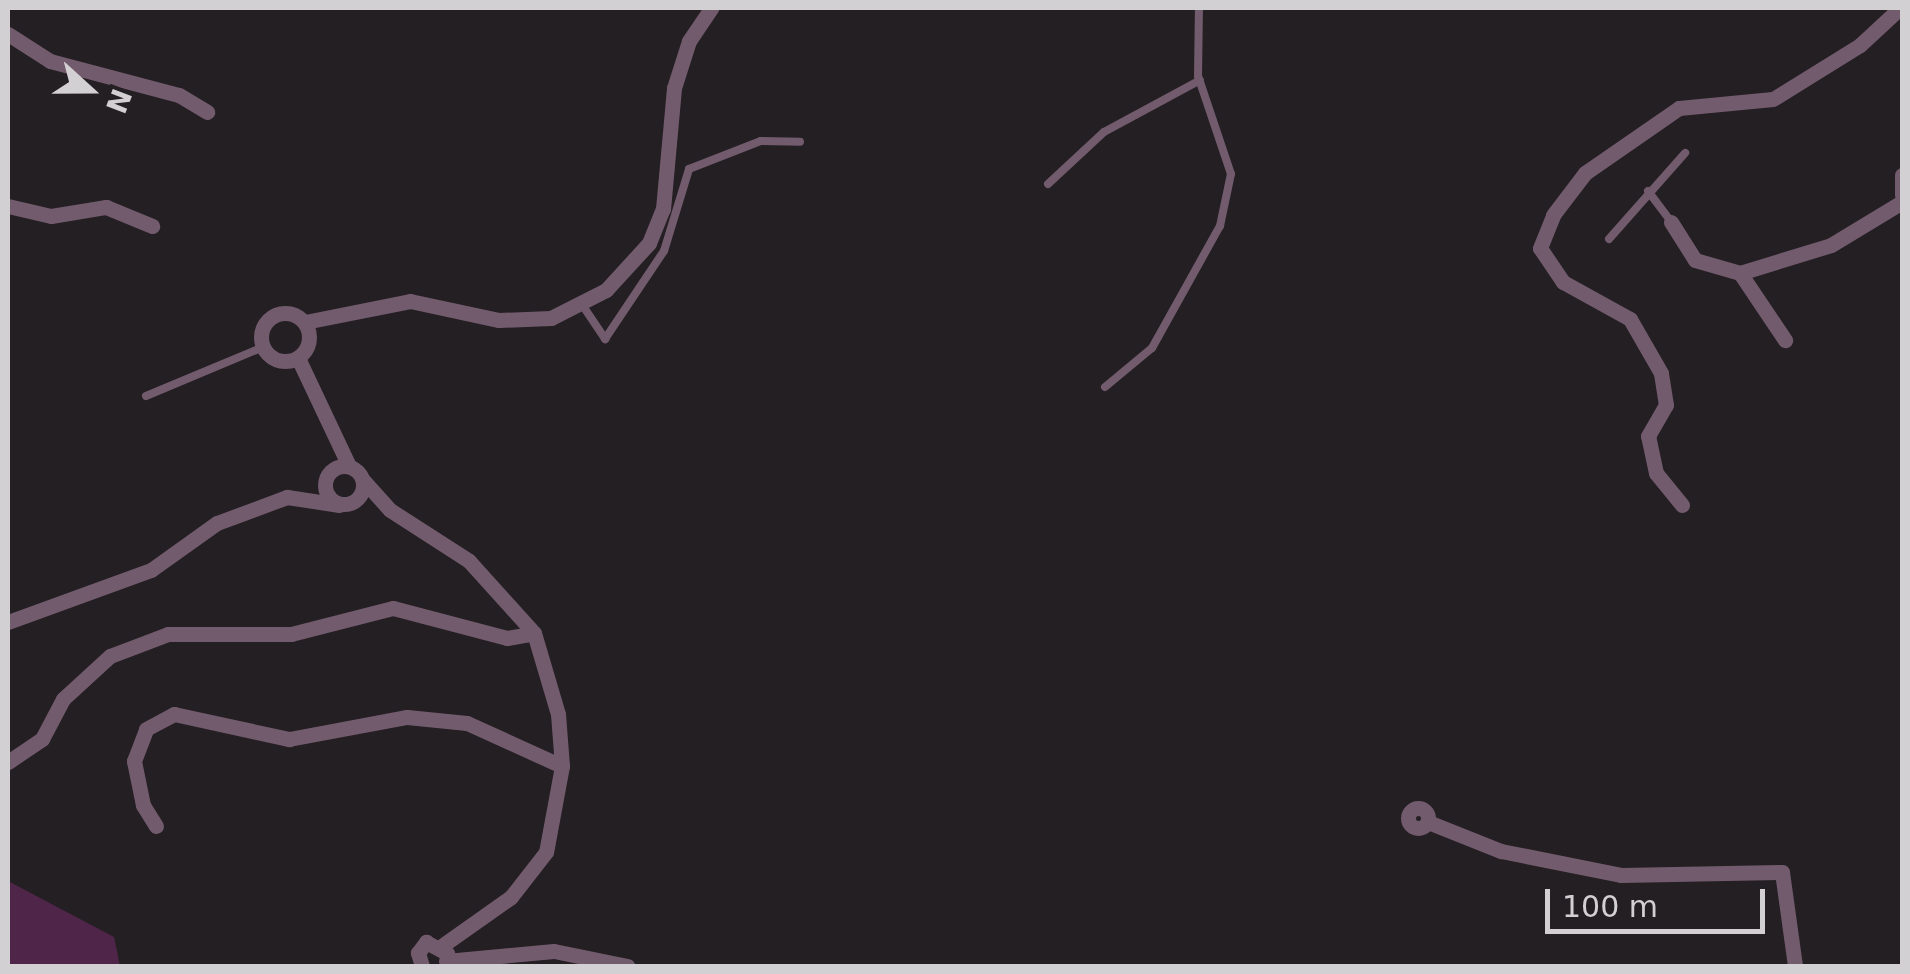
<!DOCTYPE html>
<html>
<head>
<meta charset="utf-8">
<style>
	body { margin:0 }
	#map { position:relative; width:1910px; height:974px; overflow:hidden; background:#241f23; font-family:"DejaVu Sans",sans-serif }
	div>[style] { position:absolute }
	.green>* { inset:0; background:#50254a }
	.lane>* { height:8px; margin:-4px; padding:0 4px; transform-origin:4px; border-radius:4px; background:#735b6e }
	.street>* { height:15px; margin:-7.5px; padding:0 7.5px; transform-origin:7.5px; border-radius:7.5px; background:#735b6e }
	.street>.ring { margin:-7.5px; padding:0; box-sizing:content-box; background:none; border:15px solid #735b6e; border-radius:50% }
	span { translate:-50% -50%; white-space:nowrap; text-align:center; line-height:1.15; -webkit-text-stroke:9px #241f23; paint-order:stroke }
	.frame { position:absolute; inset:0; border:10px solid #d3d0d3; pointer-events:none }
	.north { position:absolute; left:40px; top:40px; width:100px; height:100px; -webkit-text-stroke:8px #241f23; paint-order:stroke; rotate:111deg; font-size:28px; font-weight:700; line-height:40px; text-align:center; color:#d3d0d3 }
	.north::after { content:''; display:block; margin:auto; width:35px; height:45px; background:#d3d0d3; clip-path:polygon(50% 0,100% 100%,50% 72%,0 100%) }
	.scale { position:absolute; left:1545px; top:889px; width:220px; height:45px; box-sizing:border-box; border:5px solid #d3d0d3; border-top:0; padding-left:12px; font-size:30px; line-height:35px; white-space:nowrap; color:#d3d0d3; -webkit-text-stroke:8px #241f23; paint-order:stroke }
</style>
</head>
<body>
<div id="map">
	<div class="green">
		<div style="clip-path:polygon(8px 881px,114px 937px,120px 966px,8px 966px)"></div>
	</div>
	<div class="lane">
		<div style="left:1048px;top:184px;width:76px;rotate:-42.9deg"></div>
		<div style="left:1104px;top:132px;width:109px;rotate:-28.4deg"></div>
		<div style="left:1648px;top:191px;width:39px;rotate:53deg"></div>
		<div style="left:1609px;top:239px;width:115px;rotate:-48.5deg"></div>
		<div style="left:583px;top:306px;width:40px;rotate:56deg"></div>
		<div style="left:605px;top:339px;width:106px;rotate:-56.2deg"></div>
		<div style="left:664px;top:251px;width:86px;rotate:-73deg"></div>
		<div style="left:689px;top:169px;width:77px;rotate:-21.3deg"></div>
		<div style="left:761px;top:141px;width:39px;rotate:1deg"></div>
		<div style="left:1105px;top:387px;width:61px;rotate:-39.7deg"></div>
		<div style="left:1152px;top:348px;width:140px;rotate:-60.9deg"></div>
		<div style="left:1220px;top:226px;width:53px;rotate:-78.1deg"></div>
		<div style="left:1231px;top:174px;width:103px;rotate:-108.6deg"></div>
		<div style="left:1198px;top:76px;width:68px;rotate:-89.2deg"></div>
		<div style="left:146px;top:396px;width:127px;rotate:-22.7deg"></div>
	</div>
	<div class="street">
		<div style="left:8px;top:34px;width:50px;rotate:32.7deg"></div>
		<div style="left:50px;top:61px;width:133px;rotate:14.8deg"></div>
		<div style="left:179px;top:95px;width:33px;rotate:31deg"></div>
		<div style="left:1902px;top:175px;width:20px;rotate:90deg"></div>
		<div style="left:8px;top:206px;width:44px;rotate:13.1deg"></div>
		<div style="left:51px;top:216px;width:56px;rotate:-9.3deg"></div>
		<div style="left:106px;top:207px;width:50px;rotate:22.4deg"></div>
		<div style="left:1671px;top:222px;width:45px;rotate:57.7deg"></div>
		<div style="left:1695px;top:260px;width:47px;rotate:16.1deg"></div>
		<div style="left:1740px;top:273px;width:95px;rotate:-17.1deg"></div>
		<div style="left:1831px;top:245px;width:83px;rotate:-31.2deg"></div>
		<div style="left:1740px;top:273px;width:81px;rotate:56.1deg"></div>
		<div class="ring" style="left:261px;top:313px;width:33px;height:33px"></div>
		<div style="left:305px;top:322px;width:107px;rotate:-11.3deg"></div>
		<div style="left:410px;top:301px;width:91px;rotate:12.1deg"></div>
		<div style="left:499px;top:320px;width:52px;rotate:-2.2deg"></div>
		<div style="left:551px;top:318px;width:62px;rotate:-27deg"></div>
		<div style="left:606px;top:290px;width:64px;rotate:-47.5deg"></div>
		<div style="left:649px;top:243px;width:37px;rotate:-68deg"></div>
		<div style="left:663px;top:209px;width:121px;rotate:-84.8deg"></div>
		<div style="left:674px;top:88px;width:49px;rotate:-72.3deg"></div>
		<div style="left:689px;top:41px;width:40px;rotate:-56deg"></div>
		<div style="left:298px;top:358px;width:119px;rotate:64.7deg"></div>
		<div class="ring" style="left:325px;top:466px;width:23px;height:23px"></div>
		<div style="left:363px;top:480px;width:40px;rotate:48deg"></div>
		<div style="left:390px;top:510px;width:94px;rotate:32.8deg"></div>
		<div style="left:469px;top:561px;width:97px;rotate:47.9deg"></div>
		<div style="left:534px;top:633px;width:84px;rotate:73.5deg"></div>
		<div style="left:558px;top:714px;width:52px;rotate:85.6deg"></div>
		<div style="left:562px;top:766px;width:87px;rotate:100.5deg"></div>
		<div style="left:546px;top:852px;width:57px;rotate:127.9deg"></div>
		<div style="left:511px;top:897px;width:83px;rotate:144.8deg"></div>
		<div style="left:1682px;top:505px;width:41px;rotate:-129.1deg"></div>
		<div style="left:1656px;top:473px;width:38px;rotate:-102deg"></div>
		<div style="left:1648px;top:436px;width:36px;rotate:-60deg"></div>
		<div style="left:1666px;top:405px;width:32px;rotate:-99deg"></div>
		<div style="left:1661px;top:373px;width:62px;rotate:-119.9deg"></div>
		<div style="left:1630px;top:319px;width:77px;rotate:-151.1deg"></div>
		<div style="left:1563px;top:282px;width:41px;rotate:-124.1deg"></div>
		<div style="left:1540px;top:248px;width:35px;rotate:-68deg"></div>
		<div style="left:1553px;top:215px;width:53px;rotate:-52.7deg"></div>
		<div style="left:1585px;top:173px;width:114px;rotate:-34.7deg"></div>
		<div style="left:1679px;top:108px;width:94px;rotate:-5.5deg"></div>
		<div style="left:1773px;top:99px;width:102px;rotate:-31.8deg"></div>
		<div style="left:1860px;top:45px;width:54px;rotate:-42.8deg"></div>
		<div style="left:8px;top:622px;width:152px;rotate:-20deg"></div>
		<div style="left:151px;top:570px;width:81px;rotate:-35.5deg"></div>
		<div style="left:217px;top:523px;width:75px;rotate:-20.4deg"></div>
		<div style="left:287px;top:497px;width:53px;rotate:8.7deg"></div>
		<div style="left:8px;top:762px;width:41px;rotate:-34.1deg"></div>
		<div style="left:42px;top:739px;width:45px;rotate:-62.3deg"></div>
		<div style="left:63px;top:699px;width:64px;rotate:-42.5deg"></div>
		<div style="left:110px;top:656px;width:62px;rotate:-20.8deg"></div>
		<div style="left:168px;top:634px;width:123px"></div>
		<div style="left:291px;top:634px;width:105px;rotate:-14.3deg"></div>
		<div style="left:393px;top:608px;width:118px;rotate:14.7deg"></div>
		<div style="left:507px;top:638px;width:27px;rotate:-10deg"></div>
		<div class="ring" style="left:1408px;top:808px;width:5px;height:5px"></div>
		<div style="left:1428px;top:822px;width:79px;rotate:21.7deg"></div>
		<div style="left:1501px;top:851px;width:122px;rotate:11.3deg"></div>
		<div style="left:1621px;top:875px;width:161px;rotate:-1.1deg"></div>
		<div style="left:1782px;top:872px;width:95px;rotate:82.1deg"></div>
		<div style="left:156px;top:826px;width:25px;rotate:-122deg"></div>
		<div style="left:143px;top:805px;width:45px;rotate:-101.6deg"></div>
		<div style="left:134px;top:761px;width:34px;rotate:-69deg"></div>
		<div style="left:146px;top:729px;width:32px;rotate:-28deg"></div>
		<div style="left:174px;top:714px;width:118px;rotate:12.3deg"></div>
		<div style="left:289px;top:739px;width:120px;rotate:-10.6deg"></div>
		<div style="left:407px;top:717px;width:60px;rotate:5.7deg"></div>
		<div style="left:467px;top:723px;width:104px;rotate:24.4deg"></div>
		<div style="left:446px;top:961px;width:108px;rotate:-5.3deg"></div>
		<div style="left:554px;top:951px;width:75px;rotate:11.6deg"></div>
		<div style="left:422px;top:966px;width:14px;rotate:-107deg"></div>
		<div style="left:418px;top:953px;width:14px;rotate:-54deg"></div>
		<div style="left:426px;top:942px;width:24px;rotate:28deg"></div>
	</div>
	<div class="frame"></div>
	<div class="north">N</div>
	<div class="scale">100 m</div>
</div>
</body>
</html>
